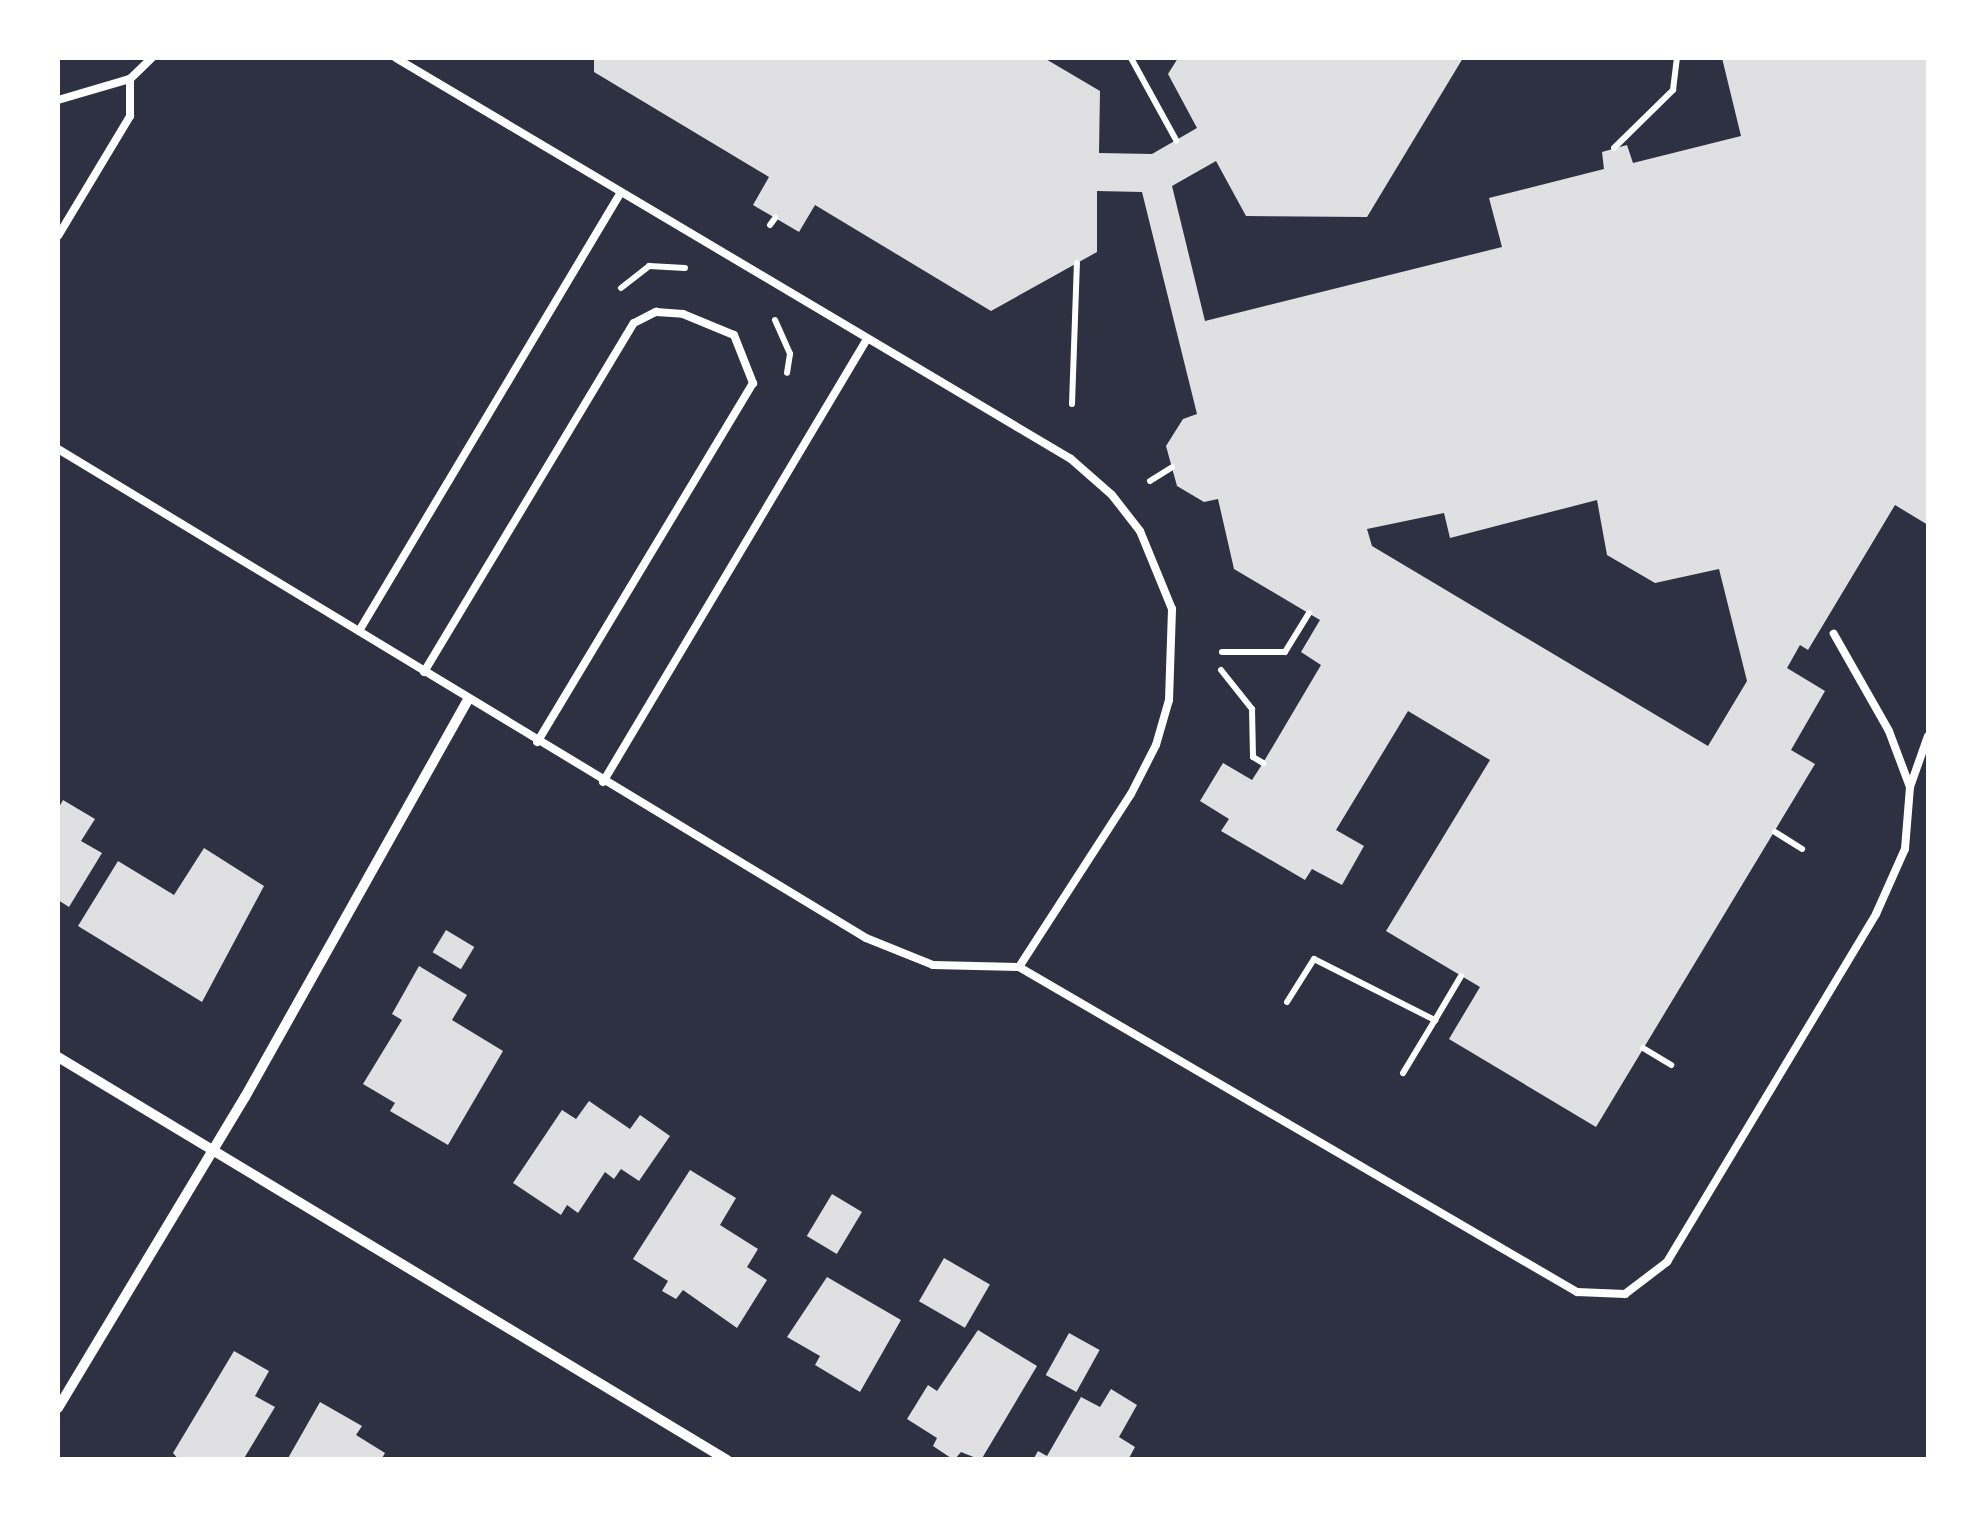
<!DOCTYPE html>
<html>
<head>
<meta charset="utf-8">
<style>
	body { margin:0 }
	#map { position:relative; width:1986px; height:1517px; overflow:hidden; background:#2d3142; font-family:Lato,sans-serif }
	div>[style] { position:absolute }
	.building>* { inset:0; background:#e0e0e3; transform-origin:0 0 }
	.path>* { height:6px; margin:-3px; padding:0 3px; transform-origin:3px; border-radius:3px; background:#fff }
	.service>* { height:8px; margin:-4px; padding:0 4px; transform-origin:4px; border-radius:4px; background:#fff }
	.minor>* { height:10px; margin:-5px; padding:0 5px; transform-origin:5px; border-radius:5px; background:#fff }
	span { translate:-50% -50%; white-space:nowrap; text-align:center; line-height:1.15; -webkit-text-stroke:10px #fff; paint-order:stroke }
	.frame { position:absolute; inset:0; border:60px solid #fff; pointer-events:none }
</style>
</head>
<body>
<div id="map">
	<div class="building">
		<div style="clip-path:polygon(evenodd,594px 58px,1044px 58px,1100px 91px,1099px 153px,1152px 154px,1197px 128px,1168px 74px,1178px 58px,1463px 58px,1367px 217px,1246px 216px,1216px 161px,1172px 186px,1205px 321px,1502px 247px,1489px 198px,1604px 169px,1602px 152px,1627px 145px,1633px 163px,1741px 136px,1722px 58px,1928px 58px,1928px 525px,1895px 505px,1808px 650px,1800px 645px,1787px 668px,1825px 691px,1791px 750px,1815px 764px,1596px 1127px,1449px 1039px,1480px 987px,1386px 931px,1490px 760px,1408px 711px,1336px 830px,1364px 846px,1342px 885px,1312px 869px,1305px 880px,1221px 831px,1229px 819px,1200px 801px,1223px 763px,1252px 780px,1263px 763px,1321px 665px,1301px 652px,1320px 620px,1234px 569px,1218px 499px,1204px 502px,1177px 486px,1166px 446px,1183px 419px,1197px 414px,1142px 192px,1097px 191px,1097px 252px,991px 311px,815px 205px,799px 232px,753px 205px,769px 177px,594px 72px,594px 58px,1597px 500px,1607px 555px,1655px 583px,1719px 569px,1747px 681px,1708px 746px,1372px 546px,1367px 529px,1444px 513px,1450px 538px,1597px 500px)"></div>
		<div style="clip-path:polygon(63px 800px,95px 819px,81px 841px,102px 853px,69px 907px,58px 900px,58px 809px)"></div>
		<div style="clip-path:polygon(204px 848px,264px 886px,202px 1002px,78px 926px,118px 861px,174px 895px)"></div>
		<div style="left:446px;top:930px;width:33px;height:26px;rotate:31deg"></div>
		<div style="clip-path:polygon(419px 966px,467px 995px,452px 1020px,503px 1051px,448px 1145px,390px 1111px,395px 1103px,363px 1084px,402px 1020px,392px 1014px)"></div>
		<div style="clip-path:polygon(589px 1101px,630px 1129px,640px 1115px,670px 1136px,639px 1181px,621px 1169px,614px 1179px,605px 1172px,578px 1213px,567px 1205px,561px 1215px,513px 1183px,562px 1110px,576px 1119px)"></div>
		<div style="clip-path:polygon(690px 1170px,736px 1198px,720px 1225px,758px 1249px,747px 1267px,767px 1280px,737px 1328px,683px 1290px,676px 1299px,662px 1291px,668px 1281px,633px 1259px)"></div>
		<div style="left:832px;top:1194px;width:35px;height:49px;rotate:31deg"></div>
		<div style="left:944px;top:1258px;width:53px;height:50px;rotate:30deg"></div>
		<div style="clip-path:polygon(827px 1277px,901px 1320px,860px 1392px,815px 1365px,820px 1356px,787px 1337px)"></div>
		<div style="clip-path:polygon(978px 1330px,1037px 1366px,981px 1460px,961px 1452px,954px 1460px,933px 1446px,937px 1438px,907px 1419px,928px 1385px,937px 1391px)"></div>
		<div style="left:1069px;top:1333px;width:35px;height:48px;rotate:29deg"></div>
		<div style="clip-path:polygon(234px 1351px,269px 1371px,255px 1396px,275px 1407px,243px 1460px,179px 1460px,173px 1453px)"></div>
		<div style="clip-path:polygon(1111px 1389px,1137px 1405px,1119px 1437px,1135px 1447px,1128px 1460px,1033px 1460px,1038px 1451px,1047px 1456px,1081px 1397px,1100px 1407px)"></div>
		<div style="clip-path:polygon(320px 1402px,362px 1426px,356px 1435px,385px 1453px,381px 1460px,287px 1460px)"></div>
	</div>
	<div class="path">
		<div style="left:1131px;top:58px;width:94px;rotate:61.2deg"></div>
		<div style="left:1614px;top:148px;width:83px;rotate:-44.5deg"></div>
		<div style="left:1673px;top:90px;width:32px;rotate:-83deg"></div>
		<div style="left:770px;top:225px;width:9px;rotate:-54deg"></div>
		<div style="left:621px;top:288px;width:36px;rotate:-38deg"></div>
		<div style="left:649px;top:266px;width:36px;rotate:3deg"></div>
		<div style="left:775px;top:320px;width:37px;rotate:66deg"></div>
		<div style="left:790px;top:354px;width:19px;rotate:99deg"></div>
		<div style="left:1072px;top:404px;width:141px;rotate:-88deg"></div>
		<div style="left:1150px;top:481px;width:26px;rotate:-32deg"></div>
		<div style="left:1222px;top:652px;width:63px"></div>
		<div style="left:1285px;top:652px;width:46px;rotate:-58.4deg"></div>
		<div style="left:1221px;top:670px;width:50px;rotate:51.5deg"></div>
		<div style="left:1252px;top:709px;width:48px;rotate:88.8deg"></div>
		<div style="left:1253px;top:757px;width:12px;rotate:31deg"></div>
		<div style="left:1775px;top:832px;width:32px;rotate:32deg"></div>
		<div style="left:1287px;top:1002px;width:51px;rotate:-57.9deg"></div>
		<div style="left:1314px;top:959px;width:136px;rotate:26.8deg"></div>
		<div style="left:1435px;top:1020px;width:62px;rotate:121.1deg"></div>
		<div style="left:1435px;top:1020px;width:51px;rotate:-59.4deg"></div>
		<div style="left:1643px;top:1048px;width:33px;rotate:31deg"></div>
	</div>
	<div class="service">
		<div style="left:58px;top:100px;width:75px;rotate:-16.3deg"></div>
		<div style="left:130px;top:79px;width:30px;rotate:-44deg"></div>
		<div style="left:58px;top:236px;width:140px;rotate:-59deg"></div>
		<div style="left:130px;top:116px;width:37px;rotate:-90deg"></div>
		<div style="left:58px;top:449px;width:944px;rotate:31.18deg"></div>
		<div style="left:866px;top:938px;width:72px;rotate:21.9deg"></div>
		<div style="left:933px;top:965px;width:86px;rotate:1.3deg"></div>
		<div style="left:1019px;top:967px;width:206px;rotate:-57.1deg"></div>
		<div style="left:1131px;top:794px;width:55px;rotate:-63deg"></div>
		<div style="left:1156px;top:745px;width:47px;rotate:-73.9deg"></div>
		<div style="left:1169px;top:700px;width:91px;rotate:-88.1deg"></div>
		<div style="left:1172px;top:609px;width:84px;rotate:-112.3deg"></div>
		<div style="left:1140px;top:531px;width:46px;rotate:-127.9deg"></div>
		<div style="left:1112px;top:495px;width:55px;rotate:-138.7deg"></div>
		<div style="left:1071px;top:459px;width:785px;rotate:-149.29deg"></div>
		<div style="left:359px;top:631px;width:511px;rotate:-59.17deg"></div>
		<div style="left:424px;top:672px;width:407px;rotate:-59deg"></div>
		<div style="left:634px;top:323px;width:25px;rotate:-27deg"></div>
		<div style="left:656px;top:312px;width:27px;rotate:4deg"></div>
		<div style="left:683px;top:314px;width:55px;rotate:22.4deg"></div>
		<div style="left:734px;top:335px;width:52px;rotate:68.4deg"></div>
		<div style="left:753px;top:383px;width:419px;rotate:121deg"></div>
		<div style="left:603px;top:782px;width:516px;rotate:-59.21deg"></div>
		<div style="left:1910px;top:787px;width:54px;rotate:-70.6deg"></div>
		<div style="left:1019px;top:967px;width:646px;rotate:30.22deg"></div>
		<div style="left:1577px;top:1292px;width:48px;rotate:2.4deg"></div>
		<div style="left:1625px;top:1294px;width:53px;rotate:-37.3deg"></div>
		<div style="left:1667px;top:1262px;width:406px;rotate:-59deg"></div>
		<div style="left:1876px;top:914px;width:71px;rotate:-66deg"></div>
		<div style="left:1905px;top:849px;width:62px;rotate:-85.4deg"></div>
		<div style="left:1910px;top:787px;width:60px;rotate:-110.6deg"></div>
		<div style="left:1889px;top:731px;width:112px;rotate:-119.6deg"></div>
	</div>
	<div class="minor">
		<div style="left:58px;top:1057px;width:781px;rotate:31.06deg"></div>
		<div style="left:58px;top:1408px;width:363px;rotate:-59deg"></div>
		<div style="left:245px;top:1097px;width:455px;rotate:-60.7deg"></div>
	</div>
	<div class="frame"></div>
</div>
</body>
</html>
